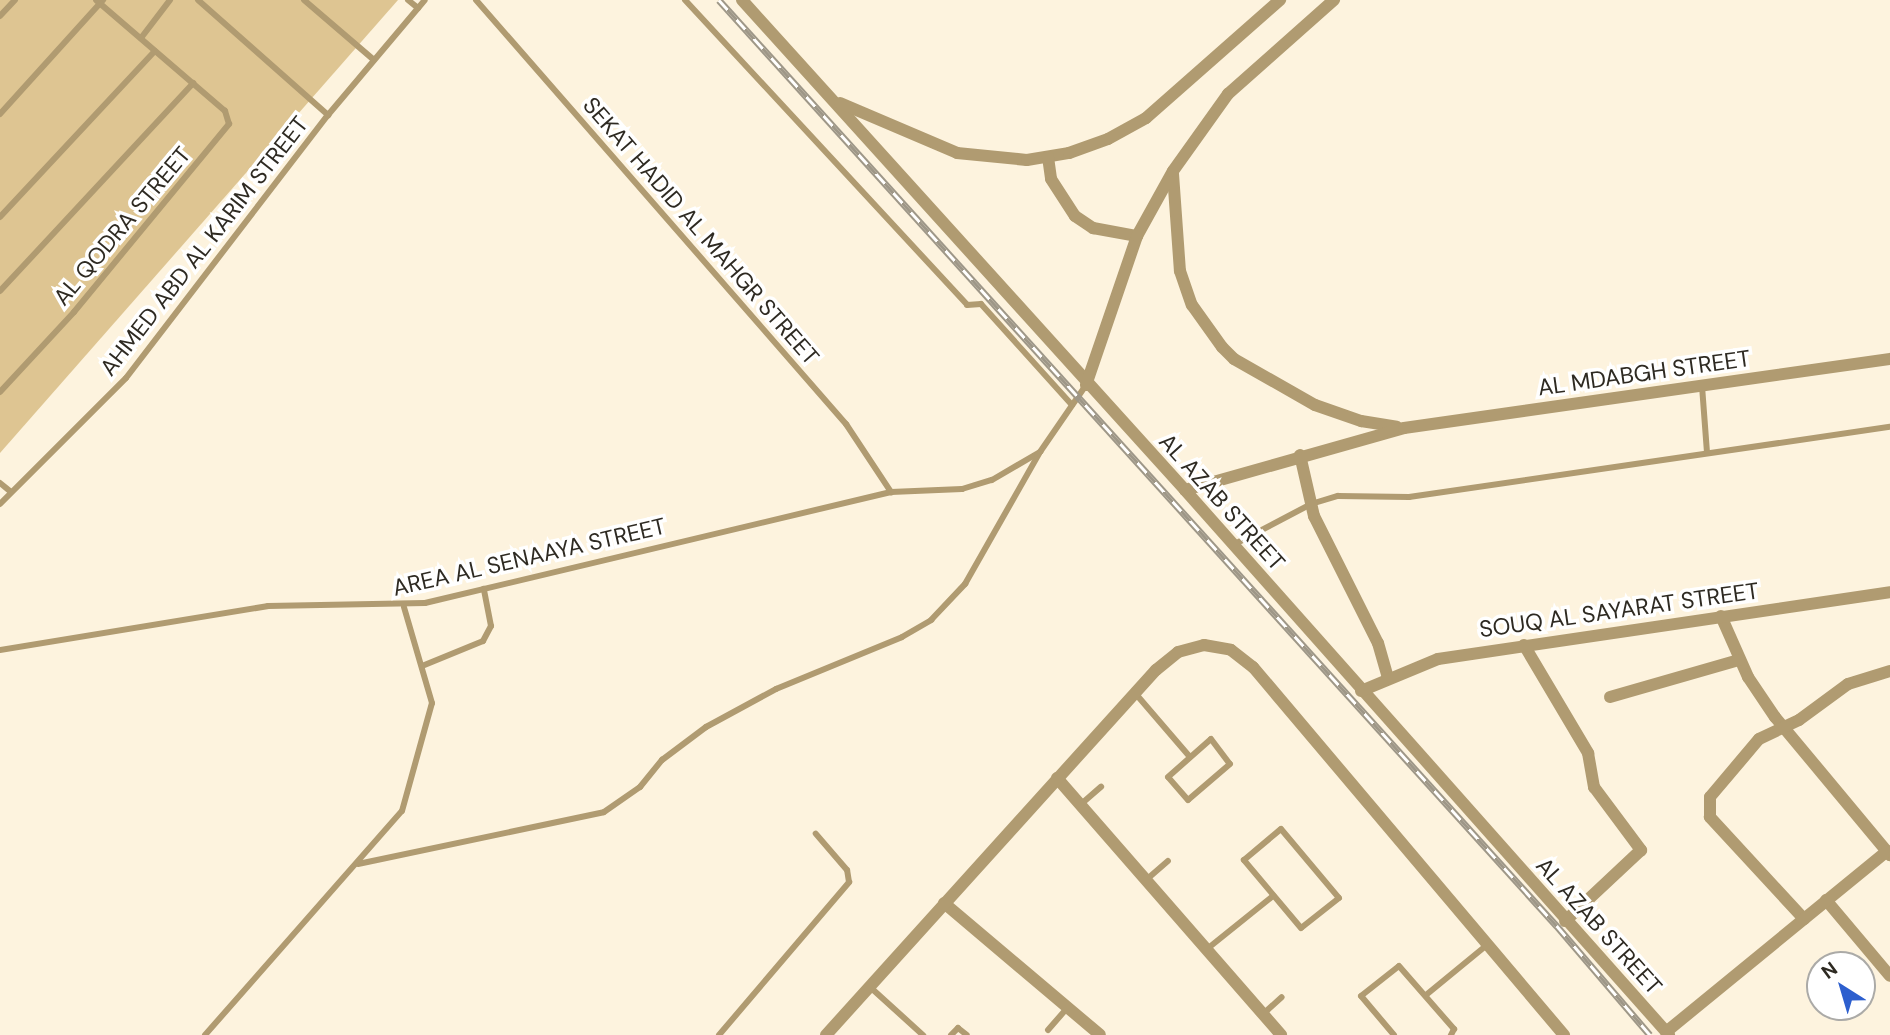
<!DOCTYPE html>
<html>
<head>
<meta charset="utf-8">
<style>
	body { margin:0 }
	#map { position:relative; width:1890px; height:1035px; overflow:hidden; background:#fdf3de; font-family:"DM Sans",sans-serif }
	div>[style] { position:absolute }
	.green>* { inset:0; background:#dec592 }
	.lane>* { height:6px; margin:-3px; padding:0 3px; transform-origin:3px; border-radius:3px; background:#b09b71 }
	.street>* { height:12px; margin:-6px; padding:0 6px; transform-origin:6px; border-radius:6px; background:#b09b71 }
	.rail>* { height:7px; margin-top:-3.5px; transform-origin:0; background:repeating-linear-gradient(90deg,#fff 0 13px,#9e9788 0 26px); box-sizing:border-box; border-block:2px solid #9e9788 }
	span { translate:-50% -50%; white-space:nowrap; text-align:center; line-height:1.15; -webkit-text-stroke:7px #fff; paint-order:stroke }
	.street-label { font-size:23px; color:#2e2a22 }
	.north { position:absolute; left:1806px; top:951px; width:70px; height:70px; box-sizing:border-box; background:#fff; border:2px solid #abaaa7; border-radius:50%; rotate:323deg; font-size:19px; font-weight:700; line-height:28px; text-align:center; color:#2e2a22 }
	.north::after { content:''; display:block; margin:auto; width:24px; height:32px; background:#2d5fce; clip-path:polygon(50% 0,100% 100%,50% 72%,0 100%) }
</style>
</head>
<body>
<div id="map">
	<div class="green">
		<div style="clip-path:polygon(0 0,398px 0,0 453px)"></div>
	</div>
	<div class="lane">
		<div style="left:198px;top:0;width:174px;rotate:41.5deg"></div>
		<div style="left:304px;top:0;width:92px;rotate:40.6deg"></div>
		<div style="left:408px;top:0;width:13px;rotate:39deg"></div>
		<div style="left:476px;top:0;width:563px;rotate:48.89deg"></div>
		<div style="left:846px;top:424px;width:82px;rotate:56.5deg"></div>
		<div style="left:685px;top:0;width:415px;rotate:47.2deg"></div>
		<div style="left:967px;top:305px;width:14px;rotate:-4deg"></div>
		<div style="left:981px;top:304px;width:136px;rotate:48deg"></div>
		<div style="left:0;top:16px;width:22px;rotate:-47deg"></div>
		<div style="left:141px;top:38px;width:48px;rotate:-52.7deg"></div>
		<div style="left:0;top:114px;width:154px;rotate:-47.9deg"></div>
		<div style="left:0;top:217px;width:227px;rotate:-47deg"></div>
		<div style="left:0;top:291px;width:284px;rotate:-47.1deg"></div>
		<div style="left:1702px;top:386px;width:66px;rotate:85.7deg"></div>
		<div style="left:0;top:392px;width:109px;rotate:-47.2deg"></div>
		<div style="left:74px;top:312px;width:244px;rotate:-50.5deg"></div>
		<div style="left:229px;top:124px;width:14px;rotate:-107deg"></div>
		<div style="left:225px;top:111px;width:170px;rotate:-139.3deg"></div>
		<div style="left:0;top:483px;width:14px;rotate:39deg"></div>
		<div style="left:0;top:504px;width:178px;rotate:-45deg"></div>
		<div style="left:126px;top:378px;width:332px;rotate:-52.5deg"></div>
		<div style="left:328px;top:115px;width:150px;rotate:-49.9deg"></div>
		<div style="left:1233px;top:545px;width:88px;rotate:-27.7deg"></div>
		<div style="left:1311px;top:504px;width:28px;rotate:-17deg"></div>
		<div style="left:1338px;top:496px;width:71px;rotate:0.8deg"></div>
		<div style="left:1409px;top:497px;width:486px;rotate:-8.3deg"></div>
		<div style="left:0;top:650px;width:272px;rotate:-9.3deg"></div>
		<div style="left:268px;top:606px;width:157px;rotate:-1.1deg"></div>
		<div style="left:425px;top:603px;width:479px;rotate:-13.4deg"></div>
		<div style="left:891px;top:492px;width:71px;rotate:-2.4deg"></div>
		<div style="left:962px;top:489px;width:31px;rotate:-17deg"></div>
		<div style="left:992px;top:480px;width:56px;rotate:-30.3deg"></div>
		<div style="left:1040px;top:452px;width:81px;rotate:-55.5deg"></div>
		<div style="left:422px;top:666px;width:66px;rotate:-22.3deg"></div>
		<div style="left:483px;top:641px;width:17px;rotate:-62deg"></div>
		<div style="left:491px;top:626px;width:38px;rotate:-101deg"></div>
		<div style="left:1135px;top:693px;width:84px;rotate:49.3deg"></div>
		<div style="left:1211px;top:739px;width:31px;rotate:53deg"></div>
		<div style="left:1230px;top:764px;width:55px;rotate:139.4deg"></div>
		<div style="left:1188px;top:800px;width:30px;rotate:-131deg"></div>
		<div style="left:1168px;top:777px;width:57px;rotate:-41.5deg"></div>
		<div style="left:1080px;top:805px;width:28px;rotate:-41deg"></div>
		<div style="left:1281px;top:829px;width:90px;rotate:50deg"></div>
		<div style="left:1339px;top:898px;width:48px;rotate:141.7deg"></div>
		<div style="left:1301px;top:928px;width:89px;rotate:-130deg"></div>
		<div style="left:1244px;top:860px;width:48px;rotate:-40deg"></div>
		<div style="left:358px;top:864px;width:251px;rotate:-11.9deg"></div>
		<div style="left:604px;top:812px;width:44px;rotate:-34.8deg"></div>
		<div style="left:640px;top:787px;width:35px;rotate:-51deg"></div>
		<div style="left:662px;top:760px;width:55px;rotate:-36.9deg"></div>
		<div style="left:706px;top:727px;width:80px;rotate:-28.5deg"></div>
		<div style="left:776px;top:689px;width:136px;rotate:-22.4deg"></div>
		<div style="left:902px;top:637px;width:34px;rotate:-30deg"></div>
		<div style="left:931px;top:620px;width:50px;rotate:-46.6deg"></div>
		<div style="left:965px;top:584px;width:150px;rotate:-60.4deg"></div>
		<div style="left:1146px;top:880px;width:29px;rotate:-41deg"></div>
		<div style="left:1207px;top:949px;width:85px;rotate:-38.8deg"></div>
		<div style="left:870px;top:987px;width:72px;rotate:42.2deg"></div>
		<div style="left:1426px;top:995px;width:80px;rotate:-39.4deg"></div>
		<div style="left:1263px;top:1014px;width:25px;rotate:-42deg"></div>
		<div style="left:1048px;top:1030px;width:29px;rotate:-49deg"></div>
		<div style="left:205px;top:1035px;width:298px;rotate:-48.7deg"></div>
		<div style="left:402px;top:811px;width:112px;rotate:-74.5deg"></div>
		<div style="left:432px;top:703px;width:100px;rotate:-106.3deg"></div>
		<div style="left:719px;top:1035px;width:201px;rotate:-49.6deg"></div>
		<div style="left:849px;top:882px;width:12px;rotate:-99deg"></div>
		<div style="left:847px;top:870px;width:48px;rotate:-130.7deg"></div>
		<div style="left:951px;top:1035px;width:10px;rotate:-45deg"></div>
		<div style="left:958px;top:1028px;width:11px;rotate:38deg"></div>
		<div style="left:1394px;top:1035px;width:51px;rotate:-130.2deg"></div>
		<div style="left:1361px;top:996px;width:48px;rotate:-38.3deg"></div>
		<div style="left:1399px;top:966px;width:84px;rotate:48.9deg"></div>
		<div style="left:1454px;top:1029px;width:7px;rotate:117deg"></div>
	</div>
	<div class="street">
		<div style="left:742px;top:0;width:661px;rotate:47.88deg"></div>
		<div style="left:1185px;top:490px;width:729px;rotate:48.39deg"></div>
		<div style="left:840px;top:103px;width:127px;rotate:23.1deg"></div>
		<div style="left:957px;top:153px;width:70px;rotate:5.7deg"></div>
		<div style="left:1027px;top:160px;width:43px;rotate:-9.5deg"></div>
		<div style="left:1069px;top:153px;width:41px;rotate:-19.7deg"></div>
		<div style="left:1108px;top:139px;width:43px;rotate:-28.9deg"></div>
		<div style="left:1146px;top:118px;width:179px;rotate:-41.4deg"></div>
		<div style="left:1048px;top:157px;width:22px;rotate:82deg"></div>
		<div style="left:1051px;top:179px;width:44px;rotate:57deg"></div>
		<div style="left:1075px;top:216px;width:22px;rotate:34deg"></div>
		<div style="left:1093px;top:228px;width:45px;rotate:10.3deg"></div>
		<div style="left:1173px;top:174px;width:97px;rotate:85.9deg"></div>
		<div style="left:1180px;top:271px;width:36px;rotate:71deg"></div>
		<div style="left:1192px;top:305px;width:52px;rotate:54.5deg"></div>
		<div style="left:1222px;top:347px;width:17px;rotate:45deg"></div>
		<div style="left:1234px;top:359px;width:93px;rotate:29.6deg"></div>
		<div style="left:1315px;top:405px;width:49px;rotate:19.2deg"></div>
		<div style="left:1361px;top:421px;width:36px;rotate:9deg"></div>
		<div style="left:1086px;top:385px;width:157px;rotate:-71.1deg"></div>
		<div style="left:1137px;top:236px;width:74px;rotate:-61deg"></div>
		<div style="left:1173px;top:171px;width:95px;rotate:-54.5deg"></div>
		<div style="left:1228px;top:94px;width:142px;rotate:-41.6deg"></div>
		<div style="left:1300px;top:455px;width:63px;rotate:77.1deg"></div>
		<div style="left:1314px;top:516px;width:142px;rotate:63.3deg"></div>
		<div style="left:1378px;top:643px;width:36px;rotate:74deg"></div>
		<div style="left:1185px;top:490px;width:228px;rotate:-15.8deg"></div>
		<div style="left:1404px;top:428px;width:491px;rotate:-8.1deg"></div>
		<div style="left:1721px;top:616px;width:67px;rotate:66.1deg"></div>
		<div style="left:1748px;top:677px;width:48px;rotate:56deg"></div>
		<div style="left:1775px;top:717px;width:180px;rotate:50.2deg"></div>
		<div style="left:1524px;top:645px;width:126px;rotate:59.3deg"></div>
		<div style="left:1588px;top:753px;width:35px;rotate:80deg"></div>
		<div style="left:1594px;top:787px;width:79px;rotate:53.3deg"></div>
		<div style="left:1641px;top:850px;width:104px;rotate:136.9deg"></div>
		<div style="left:1361px;top:691px;width:83px;rotate:-22.6deg"></div>
		<div style="left:1438px;top:659px;width:457px;rotate:-8.4deg"></div>
		<div style="left:1610px;top:697px;width:134px;rotate:-16deg"></div>
		<div style="left:1057px;top:778px;width:341px;rotate:48.9deg"></div>
		<div style="left:1826px;top:900px;width:99px;rotate:49.9deg"></div>
		<div style="left:944px;top:903px;width:204px;rotate:40.2deg"></div>
		<div style="left:1804px;top:919px;width:139px;rotate:-132.7deg"></div>
		<div style="left:1710px;top:817px;width:20px;rotate:-90deg"></div>
		<div style="left:1710px;top:797px;width:76px;rotate:-49.8deg"></div>
		<div style="left:1759px;top:739px;width:44px;rotate:-25.4deg"></div>
		<div style="left:1799px;top:720px;width:61px;rotate:-36.3deg"></div>
		<div style="left:1848px;top:684px;width:44px;rotate:-17.2deg"></div>
		<div style="left:1666px;top:1032px;width:286px;rotate:-39.3deg"></div>
		<div style="left:826px;top:1035px;width:492px;rotate:-47.9deg"></div>
		<div style="left:1156px;top:670px;width:28px;rotate:-39deg"></div>
		<div style="left:1178px;top:652px;width:27px;rotate:-15deg"></div>
		<div style="left:1204px;top:645px;width:27px;rotate:10deg"></div>
		<div style="left:1231px;top:650px;width:28px;rotate:38deg"></div>
		<div style="left:1253px;top:667px;width:482px;rotate:49.8deg"></div>
	</div>
	<div class="rail">
		<div style="left:719px;top:0;width:1249px;rotate:47.86deg"></div>
		<div style="left:1557px;top:926px;width:143px;rotate:49.5deg"></div>
	</div>
	<div class="street-label">
		<span style="left:122px;top:226px;rotate:-50deg">AL QODRA STREET</span>
		<span style="left:701px;top:231px;rotate:49deg">SEKAT HADID AL MAHGR STREET</span>
		<span style="left:204px;top:246px;rotate:-52deg">AHMED ABD AL KARIM STREET</span>
		<span style="left:1644px;top:373px;rotate:-8deg">AL MDABGH STREET</span>
		<span style="left:1222px;top:502px;rotate:48deg">AL AZAB STREET</span>
		<span style="left:529px;top:557px;rotate:-13deg">AREA AL SENAAYA STREET</span>
		<span style="left:1619px;top:610px;rotate:-8deg">SOUQ AL SAYARAT STREET</span>
		<span style="left:1599px;top:926px;rotate:48deg">AL AZAB STREET</span>
	</div>
	<div class="north">N</div>
</div>
</body>
</html>
